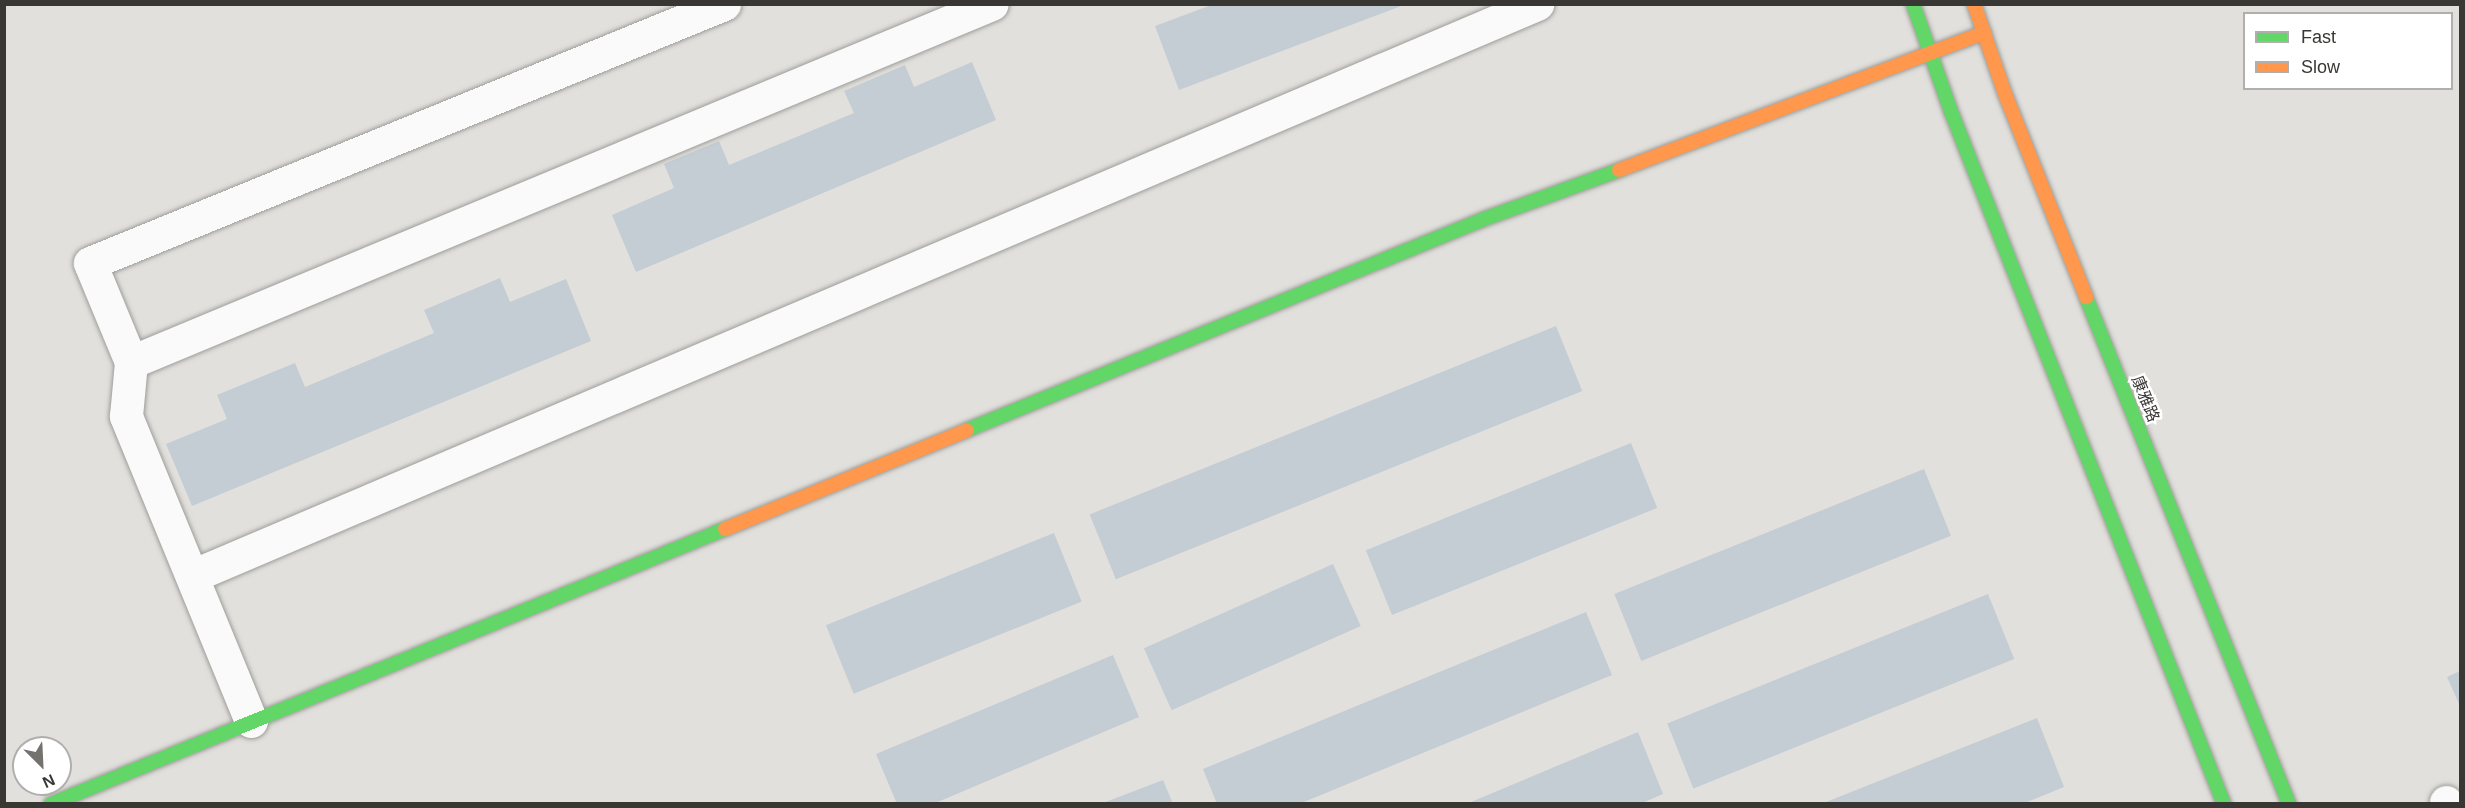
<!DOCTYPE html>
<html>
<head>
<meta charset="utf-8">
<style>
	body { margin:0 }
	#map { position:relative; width:2465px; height:808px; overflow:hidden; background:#e1e0dc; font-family:Arial,"Noto Sans SC",sans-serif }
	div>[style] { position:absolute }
	.building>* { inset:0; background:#c4ccd4; transform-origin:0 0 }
	.roads { filter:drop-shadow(0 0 2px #9e9d9a) drop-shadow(0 0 2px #9e9d9a) }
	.street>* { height:33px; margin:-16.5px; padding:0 16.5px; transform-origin:16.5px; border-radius:16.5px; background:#fafafa }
	.fast>* { height:14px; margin:-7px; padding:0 7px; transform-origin:7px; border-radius:7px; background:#63d668 }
	.slow>* { height:14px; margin:-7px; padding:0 7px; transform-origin:7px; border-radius:7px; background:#ff974d }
	span { translate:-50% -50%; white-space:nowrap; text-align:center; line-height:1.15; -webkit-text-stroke:5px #fff; paint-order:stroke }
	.street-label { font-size:16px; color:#393734 }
	.frame { position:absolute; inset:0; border:6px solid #393734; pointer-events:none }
	.legend { position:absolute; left:2243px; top:12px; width:210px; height:78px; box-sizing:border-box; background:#fff; border:2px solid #b0afae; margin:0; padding:8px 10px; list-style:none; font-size:18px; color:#393734 }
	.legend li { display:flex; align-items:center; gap:12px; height:30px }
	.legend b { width:30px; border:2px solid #b0afae }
	.north { position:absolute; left:12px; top:736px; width:60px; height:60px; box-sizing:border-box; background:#fff; border:2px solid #b0afae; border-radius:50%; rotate:156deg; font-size:16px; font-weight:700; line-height:24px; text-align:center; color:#393734 }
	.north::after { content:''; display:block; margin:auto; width:21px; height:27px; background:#74726f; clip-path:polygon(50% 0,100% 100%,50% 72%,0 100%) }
</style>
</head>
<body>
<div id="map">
	<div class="building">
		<div style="clip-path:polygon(1214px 4px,1404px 4px,1404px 5px,1179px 90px,1155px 26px)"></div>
		<div style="clip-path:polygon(972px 62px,996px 120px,636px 272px,612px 215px,674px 188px,664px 164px,719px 141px,729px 165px,854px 113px,844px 91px,905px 65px,914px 87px)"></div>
		<div style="clip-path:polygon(500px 278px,510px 302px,566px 279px,591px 341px,192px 506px,166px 444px,227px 419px,217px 395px,295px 363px,305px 387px,434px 333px,424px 310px)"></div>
		<div style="left:1556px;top:326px;width:70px;height:503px;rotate:68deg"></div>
		<div style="left:1631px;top:443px;width:70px;height:286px;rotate:68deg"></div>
		<div style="left:1924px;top:469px;width:72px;height:334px;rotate:68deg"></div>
		<div style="left:1054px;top:533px;width:74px;height:246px;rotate:68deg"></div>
		<div style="left:1333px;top:564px;width:68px;height:207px;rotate:66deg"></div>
		<div style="left:1988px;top:594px;width:70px;height:346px;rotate:68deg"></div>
		<div style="clip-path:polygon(1586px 612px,1612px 675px,1299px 804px,1217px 804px,1203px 769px)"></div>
		<div style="clip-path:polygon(1113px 655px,1139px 717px,933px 804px,897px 804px,876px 754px)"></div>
		<div style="clip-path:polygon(2460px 671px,2460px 706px,2447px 677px)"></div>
		<div style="clip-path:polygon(2037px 718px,2064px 787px,2022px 804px,1821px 804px)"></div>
		<div style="clip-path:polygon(1638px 732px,1663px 794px,1640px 804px,1466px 804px)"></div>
		<div style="clip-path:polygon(1163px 780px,1173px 804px,1103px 804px,1103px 803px)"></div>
	</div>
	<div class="roads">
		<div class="street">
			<div style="left:131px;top:362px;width:932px;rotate:-22.58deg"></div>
			<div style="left:192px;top:576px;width:1462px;rotate:-23.04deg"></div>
			<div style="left:251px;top:721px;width:330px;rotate:-112.3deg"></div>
			<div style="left:126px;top:416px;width:54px;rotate:-84.7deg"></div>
			<div style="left:131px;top:362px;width:107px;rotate:-112.5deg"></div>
			<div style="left:90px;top:263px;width:685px;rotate:-22.22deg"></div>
			<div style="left:2446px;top:802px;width:2px;rotate:63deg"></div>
		</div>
		<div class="fast">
			<div style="left:1913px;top:4px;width:117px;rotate:70.5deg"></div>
			<div style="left:1952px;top:114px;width:742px;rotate:68.49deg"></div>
			<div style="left:2086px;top:297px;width:546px;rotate:68.18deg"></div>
			<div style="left:967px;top:430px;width:558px;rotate:-22.2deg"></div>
			<div style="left:1484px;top:219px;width:144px;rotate:-19.9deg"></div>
			<div style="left:51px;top:804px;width:728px;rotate:-22.2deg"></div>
		</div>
		<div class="slow">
			<div style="left:1974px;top:4px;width:95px;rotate:71deg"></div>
			<div style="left:2005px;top:94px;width:219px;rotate:68.2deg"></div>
			<div style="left:1619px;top:170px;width:390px;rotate:-20.6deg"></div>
			<div style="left:725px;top:529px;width:261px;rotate:-22.2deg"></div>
		</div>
	</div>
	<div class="street-label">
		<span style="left:2145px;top:399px;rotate:68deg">康雅路</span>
	</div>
	<div class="frame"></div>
	<ul class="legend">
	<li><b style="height:8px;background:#63d668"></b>Fast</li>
	<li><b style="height:8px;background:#ff974d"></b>Slow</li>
	</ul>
	<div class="north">N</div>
</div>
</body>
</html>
